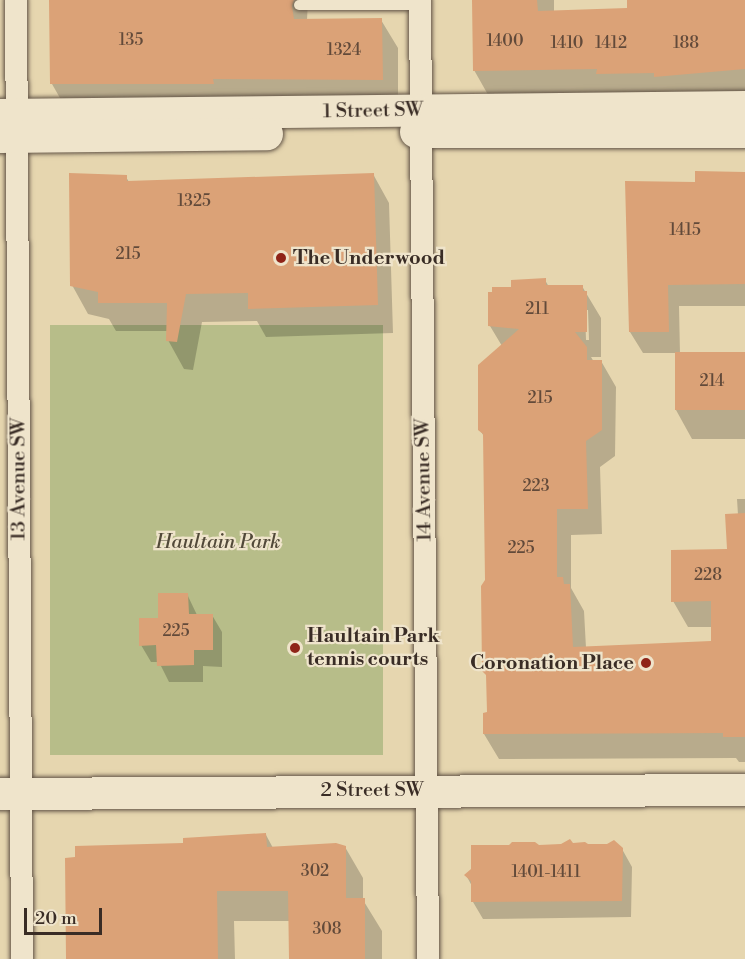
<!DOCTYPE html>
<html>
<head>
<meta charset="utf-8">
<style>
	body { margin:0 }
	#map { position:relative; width:745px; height:959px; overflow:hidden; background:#e6d6af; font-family:"Libre Bodoni",serif }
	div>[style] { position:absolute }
	.green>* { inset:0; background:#b7bd89; transform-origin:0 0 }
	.shadow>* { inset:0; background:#0003 }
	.building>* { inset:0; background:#dba277; transform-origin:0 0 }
	.roads { filter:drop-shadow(0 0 2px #645648) drop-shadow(0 0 2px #645648) }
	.lane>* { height:10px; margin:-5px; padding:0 5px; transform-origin:5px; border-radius:5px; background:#efe4cb }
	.street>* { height:22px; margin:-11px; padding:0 11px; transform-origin:11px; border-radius:11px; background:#efe4cb }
	.secondary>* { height:32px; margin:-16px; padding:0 16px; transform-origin:16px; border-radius:16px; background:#efe4cb }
	.dots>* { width:16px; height:16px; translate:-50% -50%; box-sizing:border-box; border:3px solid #efe4cb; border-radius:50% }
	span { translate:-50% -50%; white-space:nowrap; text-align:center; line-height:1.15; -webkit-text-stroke:4.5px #efe4cb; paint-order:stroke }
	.number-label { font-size:16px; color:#624a3a }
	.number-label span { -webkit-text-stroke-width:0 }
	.street-label { font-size:20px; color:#392c25 }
	.poi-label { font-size:20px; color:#392c25; font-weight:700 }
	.left { translate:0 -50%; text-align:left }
	.right { translate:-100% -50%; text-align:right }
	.park-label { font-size:20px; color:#524939; font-style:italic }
	.scale { position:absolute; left:24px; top:908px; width:78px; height:27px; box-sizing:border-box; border:3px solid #392c25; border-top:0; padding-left:8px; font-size:18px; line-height:21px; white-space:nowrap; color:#392c25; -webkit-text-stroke:4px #efe4cb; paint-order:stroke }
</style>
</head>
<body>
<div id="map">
	<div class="green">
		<div style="left:383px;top:325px;width:430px;height:333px;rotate:90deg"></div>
	</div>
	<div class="shadow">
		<div style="clip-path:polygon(50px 0,308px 0,307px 20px,381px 20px,398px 48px,398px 108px,68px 112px,52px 84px)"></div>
		<div style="clip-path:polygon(473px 0,554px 0,554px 12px,628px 10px,628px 0,745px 0,745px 102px,491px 100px,474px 70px)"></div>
		<div style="clip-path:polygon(745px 173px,745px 306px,679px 306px,680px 354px,745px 354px,745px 439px,692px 439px,676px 410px,677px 353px,643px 353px,630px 332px,696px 183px)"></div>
		<div style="clip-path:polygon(373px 174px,389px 203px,393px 333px,266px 337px,257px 321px,202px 322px,193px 370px,184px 369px,168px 340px,168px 331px,116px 331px,109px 319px,88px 314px,72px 285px,126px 177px,129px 182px)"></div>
		<div style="clip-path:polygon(evenodd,545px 280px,549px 287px,582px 286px,586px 293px,601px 318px,601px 357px,591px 357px,594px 362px,601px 361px,616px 387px,615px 456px,600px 467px,602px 534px,571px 535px,571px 588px,584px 611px,586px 648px,713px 642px,713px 627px,688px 627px,673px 601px,728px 551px,738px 515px,737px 499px,745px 499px,745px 762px,739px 762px,736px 758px,499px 759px,484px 734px,488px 714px,487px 581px,485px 438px,480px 430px,502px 346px,490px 326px,513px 288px,545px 280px,585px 310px,588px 310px,589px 340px,586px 340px,585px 310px)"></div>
		<div style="clip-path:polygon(187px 594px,197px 615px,212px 615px,222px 632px,222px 667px,203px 666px,203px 682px,169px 682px,159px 662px,151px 662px,141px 645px,159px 619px)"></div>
		<div style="clip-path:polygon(266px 835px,273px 848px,345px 847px,363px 878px,363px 900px,382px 931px,382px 959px,291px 959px,290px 921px,234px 921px,235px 959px,67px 959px,185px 844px)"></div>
		<div style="clip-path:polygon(572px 844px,622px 849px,632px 867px,631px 917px,483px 919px,473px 902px,473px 888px,466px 875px,538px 846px)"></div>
	</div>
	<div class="building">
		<div style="clip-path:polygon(49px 0,294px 0,292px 6px,294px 19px,382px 18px,383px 80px,213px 79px,214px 84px,50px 84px)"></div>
		<div style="clip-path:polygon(472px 0,537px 0,538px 11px,627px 8px,627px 0,745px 0,745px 69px,654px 77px,654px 73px,596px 74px,597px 69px,473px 71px)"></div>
		<div style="clip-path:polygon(695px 171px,745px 172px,745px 284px,668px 285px,669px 332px,629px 332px,625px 181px,695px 182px)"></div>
		<div style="clip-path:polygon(69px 173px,127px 175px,127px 181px,374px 173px,378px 305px,248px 309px,248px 293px,186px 294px,177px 342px,166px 341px,167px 303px,98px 303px,98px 292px,70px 286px)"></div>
		<div style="clip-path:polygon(546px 278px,546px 285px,583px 285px,583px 291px,587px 291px,587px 332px,575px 332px,587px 347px,587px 360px,602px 360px,602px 430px,586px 441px,588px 509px,557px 509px,557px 577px,563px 577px,564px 584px,570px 584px,573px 647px,711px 641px,711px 601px,671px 602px,671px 550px,727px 549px,725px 514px,745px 513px,745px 737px,723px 737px,723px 733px,483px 734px,483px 713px,487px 712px,486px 675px,482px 671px,481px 586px,485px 580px,483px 434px,478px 430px,478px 365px,519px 329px,488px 326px,488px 292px,492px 292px,492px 287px,511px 287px,511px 280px)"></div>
		<div style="left:675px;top:352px;width:70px;height:58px"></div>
		<div style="clip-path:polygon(158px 593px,188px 593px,189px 614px,213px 614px,213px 650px,194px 650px,194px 665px,157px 666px,156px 645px,139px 646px,139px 618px,158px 618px)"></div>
		<div style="clip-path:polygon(266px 833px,267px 847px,336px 843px,346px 846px,346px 898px,365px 898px,365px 959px,289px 959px,288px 891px,217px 891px,218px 959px,66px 959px,65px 858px,75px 857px,75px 846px,183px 843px,183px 838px)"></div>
		<div style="clip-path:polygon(570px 839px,573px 843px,585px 842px,588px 844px,607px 844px,614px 840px,623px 848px,622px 901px,471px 902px,471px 881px,464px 875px,471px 869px,471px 845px,509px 845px,512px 842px,535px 842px,539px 845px,561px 844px)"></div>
	</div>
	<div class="roads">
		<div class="lane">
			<div style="left:299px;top:5px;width:121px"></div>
		</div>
		<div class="street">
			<div style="left:16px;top:0;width:959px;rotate:89.64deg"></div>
			<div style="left:420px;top:0;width:959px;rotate:89.52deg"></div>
		</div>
		<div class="secondary">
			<div style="left:0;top:115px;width:745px;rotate:-0.62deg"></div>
			<div style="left:416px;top:132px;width:329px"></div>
			<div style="left:0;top:137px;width:267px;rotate:-0.6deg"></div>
			<div style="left:0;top:794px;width:745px;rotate:-0.31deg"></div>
		</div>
	</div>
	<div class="dots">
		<div style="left:281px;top:258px;background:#8f2418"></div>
		<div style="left:295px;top:648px;background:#8f2418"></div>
		<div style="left:646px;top:663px;background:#8f2418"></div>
	</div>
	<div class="number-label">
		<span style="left:131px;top:40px">135</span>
		<span style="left:505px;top:41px">1400</span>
		<span style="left:567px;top:43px">1410</span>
		<span style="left:611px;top:43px">1412</span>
		<span style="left:686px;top:43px">188</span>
		<span style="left:344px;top:50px">1324</span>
		<span style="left:194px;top:201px">1325</span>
		<span style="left:685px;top:230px">1415</span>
		<span style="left:128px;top:254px">215</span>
		<span style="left:537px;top:309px">211</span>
		<span style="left:712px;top:381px">214</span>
		<span style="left:540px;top:398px">215</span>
		<span style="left:536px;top:486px">223</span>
		<span style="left:521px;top:548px">225</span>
		<span style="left:708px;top:575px">228</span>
		<span style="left:176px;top:631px">225</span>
		<span style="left:315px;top:871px">302</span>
		<span style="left:546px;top:872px">1401-1411</span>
		<span style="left:327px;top:929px">308</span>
	</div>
	<div class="street-label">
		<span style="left:373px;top:111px;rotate:-1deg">1 Street SW</span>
		<span style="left:19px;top:479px;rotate:-90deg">13 Avenue SW</span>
		<span style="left:424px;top:480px;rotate:-91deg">14 Avenue SW</span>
		<span style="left:372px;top:790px">2 Street SW</span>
	</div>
	<div class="poi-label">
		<span class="left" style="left:293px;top:258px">The Underwood</span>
		<span class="left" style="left:307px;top:648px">Haultain Park<br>tennis courts</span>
		<span class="right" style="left:634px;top:663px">Coronation Place</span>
	</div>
	<div class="park-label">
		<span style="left:218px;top:542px">Haultain Park</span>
	</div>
	<div class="scale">20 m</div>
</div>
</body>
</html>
